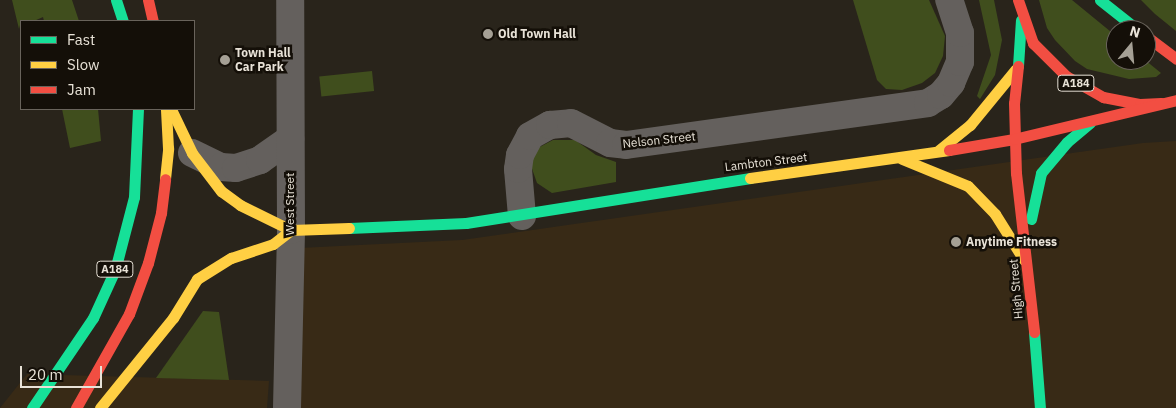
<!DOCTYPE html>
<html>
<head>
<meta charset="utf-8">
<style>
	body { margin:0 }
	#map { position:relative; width:1176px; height:408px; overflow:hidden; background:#29241b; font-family:"IBM Plex Sans",sans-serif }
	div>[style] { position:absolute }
	.built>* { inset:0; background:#382a16 }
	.green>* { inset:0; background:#404e1d; transform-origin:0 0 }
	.street>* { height:28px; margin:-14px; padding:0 14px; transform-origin:14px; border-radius:14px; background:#64605d }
	.fast>* { height:11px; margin:-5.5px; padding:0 5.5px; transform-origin:5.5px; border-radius:5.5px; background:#16e098 }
	.slow>* { height:11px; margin:-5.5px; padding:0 5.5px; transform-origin:5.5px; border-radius:5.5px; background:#ffcf43 }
	.jam>* { height:11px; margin:-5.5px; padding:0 5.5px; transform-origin:5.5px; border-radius:5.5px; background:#f24e42 }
	.dots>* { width:14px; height:14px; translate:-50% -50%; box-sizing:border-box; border:2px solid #140f08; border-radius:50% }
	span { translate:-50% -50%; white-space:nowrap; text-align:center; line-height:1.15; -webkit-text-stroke:5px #140f08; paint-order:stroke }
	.shield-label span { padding:1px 4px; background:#140f08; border:1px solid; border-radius:4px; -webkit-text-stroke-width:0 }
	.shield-label { font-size:11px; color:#e8e2d7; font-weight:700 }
	.poi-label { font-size:12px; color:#e8e2d7; font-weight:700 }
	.left { translate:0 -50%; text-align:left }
	.street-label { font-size:12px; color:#e8e2d7 }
	.legend { position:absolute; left:20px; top:20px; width:175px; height:90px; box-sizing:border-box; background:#140f08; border:1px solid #69635b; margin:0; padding:6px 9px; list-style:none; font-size:15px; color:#e8e2d7 }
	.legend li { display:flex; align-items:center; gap:10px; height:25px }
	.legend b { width:25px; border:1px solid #69635b }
	.north { position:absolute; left:1106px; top:20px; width:50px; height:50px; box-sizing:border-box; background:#140f08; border:1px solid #69635b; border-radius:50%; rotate:17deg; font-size:14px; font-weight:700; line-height:20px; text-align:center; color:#e8e2d7 }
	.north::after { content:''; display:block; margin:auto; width:18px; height:22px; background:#a5a095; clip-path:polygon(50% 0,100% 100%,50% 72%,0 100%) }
	.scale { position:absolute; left:20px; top:366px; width:82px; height:22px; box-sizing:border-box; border:2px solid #e8e2d7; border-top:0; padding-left:6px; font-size:15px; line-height:18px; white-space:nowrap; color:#e8e2d7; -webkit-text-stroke:4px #140f08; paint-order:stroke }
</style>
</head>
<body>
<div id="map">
	<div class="built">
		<div style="clip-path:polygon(1176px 141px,1176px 408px,298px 408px,299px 248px,462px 240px,1143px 143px)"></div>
		<div style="clip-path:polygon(27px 374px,269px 381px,267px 408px,0 408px)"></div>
	</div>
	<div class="green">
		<div style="clip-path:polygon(12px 0,72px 0,79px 21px,44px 21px,43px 17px,34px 21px,21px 21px,19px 29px)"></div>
		<div style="clip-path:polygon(853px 0,929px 0,945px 36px,943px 56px,935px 73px,922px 83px,902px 90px,886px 89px,877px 80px)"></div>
		<div style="clip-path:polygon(979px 0,994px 0,1002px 40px,995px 75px,980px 99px,977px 96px,991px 55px)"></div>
		<div style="clip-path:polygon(1039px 0,1072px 0,1116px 36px,1116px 60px,1145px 60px,1161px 73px,1156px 77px,1129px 79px,1087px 69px,1075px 61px,1055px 40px,1047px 28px)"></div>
		<div style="clip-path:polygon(1141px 0,1176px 0,1176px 31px,1155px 14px)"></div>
		<div style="left:372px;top:71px;width:20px;height:53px;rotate:84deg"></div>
		<div style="clip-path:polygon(62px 109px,98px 109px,101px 141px,70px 148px)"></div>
		<div style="clip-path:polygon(553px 140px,575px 140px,596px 155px,616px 162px,616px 182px,552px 193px,537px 183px,531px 166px,536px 149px)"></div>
		<div style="clip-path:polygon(203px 311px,219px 312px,229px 380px,156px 378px)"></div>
	</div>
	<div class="street">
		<div style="left:192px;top:153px;width:32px;rotate:26deg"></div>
		<div style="left:221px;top:167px;width:15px;rotate:4deg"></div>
		<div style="left:236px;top:168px;width:25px;rotate:-18deg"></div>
		<div style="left:260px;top:160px;width:37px;rotate:-35deg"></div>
		<div style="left:522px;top:216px;width:47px;rotate:-94.9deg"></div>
		<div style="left:518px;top:169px;width:14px;rotate:-82deg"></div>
		<div style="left:520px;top:155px;width:21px;rotate:-62deg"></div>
		<div style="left:530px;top:136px;width:23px;rotate:-29deg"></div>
		<div style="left:550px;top:125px;width:21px;rotate:-5deg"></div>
		<div style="left:571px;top:123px;width:44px;rotate:27.1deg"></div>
		<div style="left:610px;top:143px;width:16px;rotate:7deg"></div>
		<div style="left:626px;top:145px;width:305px;rotate:-7.9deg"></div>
		<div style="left:928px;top:103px;width:15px;rotate:-32deg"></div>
		<div style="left:941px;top:95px;width:16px;rotate:-50deg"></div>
		<div style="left:951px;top:83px;width:23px;rotate:-67deg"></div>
		<div style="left:960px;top:62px;width:29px;rotate:-90deg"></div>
		<div style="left:960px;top:33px;width:35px;rotate:-108deg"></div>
		<div style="left:287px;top:408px;width:178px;rotate:-88.7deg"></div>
		<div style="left:291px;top:230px;width:230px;rotate:-90.2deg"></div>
	</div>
	<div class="fast">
		<div style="left:116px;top:0;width:22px;rotate:72deg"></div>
		<div style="left:1100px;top:0;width:48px;rotate:38.3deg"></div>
		<div style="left:1018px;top:66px;width:46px;rotate:-86.3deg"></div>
		<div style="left:1031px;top:219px;width:47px;rotate:-77.7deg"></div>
		<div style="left:1041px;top:173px;width:40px;rotate:-50deg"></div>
		<div style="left:1067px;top:142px;width:30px;rotate:-40deg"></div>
		<div style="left:349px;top:228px;width:117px;rotate:-2.4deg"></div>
		<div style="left:466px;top:223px;width:288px;rotate:-9deg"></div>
		<div style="left:1034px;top:332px;width:76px;rotate:85.5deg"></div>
		<div style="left:32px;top:408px;width:109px;rotate:-55.9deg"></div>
		<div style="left:93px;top:318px;width:53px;rotate:-65.4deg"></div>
		<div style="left:115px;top:270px;width:75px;rotate:-75.4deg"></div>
		<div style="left:134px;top:197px;width:88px;rotate:-87.4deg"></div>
	</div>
	<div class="slow">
		<div style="left:171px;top:109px;width:49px;rotate:64.5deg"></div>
		<div style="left:192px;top:153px;width:48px;rotate:52.7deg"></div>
		<div style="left:221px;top:191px;width:24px;rotate:36deg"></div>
		<div style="left:240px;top:205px;width:57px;rotate:26.1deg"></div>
		<div style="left:291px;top:230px;width:58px;rotate:-2deg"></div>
		<div style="left:939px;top:150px;width:40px;rotate:-39deg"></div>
		<div style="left:970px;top:125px;width:72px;rotate:-50.6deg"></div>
		<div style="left:902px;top:159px;width:71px;rotate:22.2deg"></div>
		<div style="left:968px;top:186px;width:39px;rotate:46deg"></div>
		<div style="left:995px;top:214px;width:54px;rotate:57.8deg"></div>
		<div style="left:750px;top:178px;width:201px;rotate:-8deg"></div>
		<div style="left:165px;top:179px;width:31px;rotate:-84deg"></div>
		<div style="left:168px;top:148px;width:39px;rotate:-93deg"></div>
		<div style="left:100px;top:408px;width:116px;rotate:-51deg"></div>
		<div style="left:173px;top:318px;width:46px;rotate:-58.4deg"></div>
		<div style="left:197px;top:279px;width:40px;rotate:-32deg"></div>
		<div style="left:231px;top:258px;width:44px;rotate:-18.4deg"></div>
		<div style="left:273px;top:244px;width:23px;rotate:-38deg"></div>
	</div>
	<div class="jam">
		<div style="left:148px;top:0;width:22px;rotate:77deg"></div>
		<div style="left:1018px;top:0;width:46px;rotate:70.8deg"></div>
		<div style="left:1033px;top:43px;width:47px;rotate:45deg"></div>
		<div style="left:1066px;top:76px;width:43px;rotate:29.6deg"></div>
		<div style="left:1103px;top:97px;width:38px;rotate:11deg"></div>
		<div style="left:1140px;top:104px;width:21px;rotate:-3deg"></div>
		<div style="left:1146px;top:36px;width:38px;rotate:37deg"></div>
		<div style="left:1018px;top:66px;width:37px;rotate:96deg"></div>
		<div style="left:1014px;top:103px;width:70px;rotate:88.4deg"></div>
		<div style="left:1016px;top:173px;width:160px;rotate:83.5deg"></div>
		<div style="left:949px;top:150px;width:66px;rotate:-9.6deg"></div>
		<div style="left:1014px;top:139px;width:167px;rotate:-13.5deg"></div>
		<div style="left:76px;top:408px;width:108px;rotate:-60.6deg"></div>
		<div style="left:129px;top:314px;width:54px;rotate:-69.6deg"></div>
		<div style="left:148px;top:263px;width:52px;rotate:-75.4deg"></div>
		<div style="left:161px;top:213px;width:34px;rotate:-83deg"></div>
	</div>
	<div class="dots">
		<div style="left:488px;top:34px;background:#a5a095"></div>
		<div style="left:225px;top:60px;background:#a5a095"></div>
		<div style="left:956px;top:242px;background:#a5a095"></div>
	</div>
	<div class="shield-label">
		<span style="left:1076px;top:83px">A184</span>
		<span style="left:115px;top:269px">A184</span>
	</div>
	<div class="poi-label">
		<span class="left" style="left:498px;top:34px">Old Town Hall</span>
		<span class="left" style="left:235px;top:60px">Town Hall<br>Car Park</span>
		<span class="left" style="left:966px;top:242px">Anytime Fitness</span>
	</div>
	<div class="street-label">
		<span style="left:659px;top:140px;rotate:-6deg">Nelson Street</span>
		<span style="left:766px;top:162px;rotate:-7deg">Lambton Street</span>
		<span style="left:290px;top:204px;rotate:-90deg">West Street</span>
		<span style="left:1016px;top:289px;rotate:-95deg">High Street</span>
	</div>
	<ul class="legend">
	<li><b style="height:6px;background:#16e098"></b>Fast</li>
	<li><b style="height:6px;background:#ffcf43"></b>Slow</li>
	<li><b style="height:6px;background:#f24e42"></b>Jam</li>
	</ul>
	<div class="north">N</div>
	<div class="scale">20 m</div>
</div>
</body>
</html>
